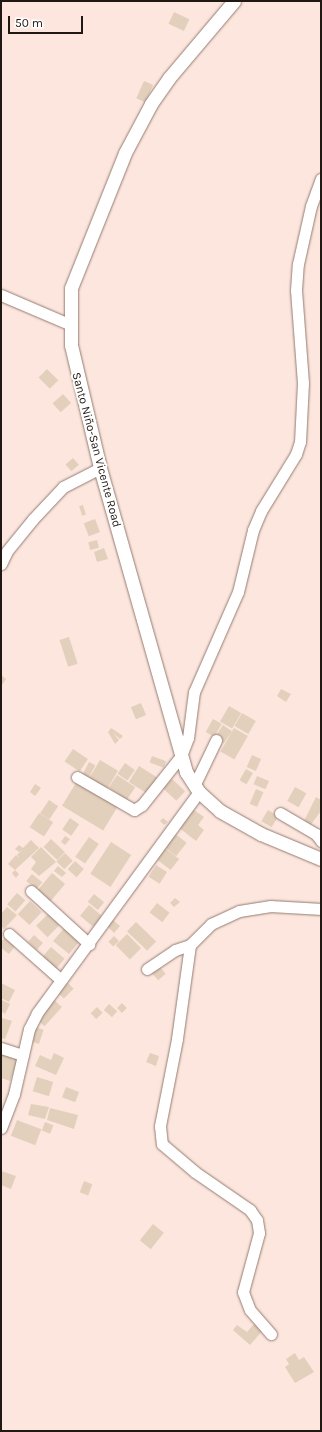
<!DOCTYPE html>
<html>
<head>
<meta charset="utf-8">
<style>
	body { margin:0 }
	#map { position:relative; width:322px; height:1432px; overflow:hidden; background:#fce6dd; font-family:Karla,sans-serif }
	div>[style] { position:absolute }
	.building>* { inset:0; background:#e3d0bc; transform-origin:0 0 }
	.roads { filter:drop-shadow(0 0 1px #947b71) drop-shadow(0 0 1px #947b71) }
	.minor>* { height:11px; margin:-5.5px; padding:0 5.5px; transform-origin:5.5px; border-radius:5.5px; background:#fff }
	.major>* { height:13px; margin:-6.5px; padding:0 6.5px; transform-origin:6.5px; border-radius:6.5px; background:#fff }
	span { translate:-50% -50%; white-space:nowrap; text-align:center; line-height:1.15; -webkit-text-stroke:4px #fff; paint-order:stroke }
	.street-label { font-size:12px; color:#211713 }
	.frame { position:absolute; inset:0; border:2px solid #211713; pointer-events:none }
	.scale { position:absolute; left:8px; top:16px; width:75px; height:18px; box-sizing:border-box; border:2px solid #211713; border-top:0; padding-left:5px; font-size:12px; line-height:14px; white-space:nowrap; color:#211713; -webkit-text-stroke:3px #fff; paint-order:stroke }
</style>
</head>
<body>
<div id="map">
	<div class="building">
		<div style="left:174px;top:12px;width:17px;height:13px;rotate:25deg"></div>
		<div style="left:144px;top:81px;width:10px;height:19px;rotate:24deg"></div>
		<div style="left:47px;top:369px;width:16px;height:12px;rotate:45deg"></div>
		<div style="left:63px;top:394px;width:12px;height:14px;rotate:48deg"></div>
		<div style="left:73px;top:458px;width:9px;height:10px;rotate:49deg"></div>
		<div style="left:83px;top:505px;width:10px;height:4px;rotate:73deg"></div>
		<div style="left:95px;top:519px;width:14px;height:12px;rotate:69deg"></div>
		<div style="left:97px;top:540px;width:8px;height:9px;rotate:76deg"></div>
		<div style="clip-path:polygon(104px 548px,108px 559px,97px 562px,94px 552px)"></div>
		<div style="left:69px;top:637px;width:28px;height:10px;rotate:72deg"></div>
		<div style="clip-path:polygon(1px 675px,6px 679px,2px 685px,1px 684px)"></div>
		<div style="clip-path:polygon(281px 689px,291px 694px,286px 702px,277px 696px)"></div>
		<div style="left:141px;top:703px;width:13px;height:11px;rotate:67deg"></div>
		<div style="left:229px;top:706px;width:14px;height:18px;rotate:30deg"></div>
		<div style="left:242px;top:713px;width:16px;height:15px;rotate:30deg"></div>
		<div style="left:213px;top:719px;width:10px;height:15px;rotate:29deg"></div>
		<div style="left:223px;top:725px;width:11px;height:15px;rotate:34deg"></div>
		<div style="clip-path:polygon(111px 728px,123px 736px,120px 739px,113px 733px,119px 740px,115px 744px,108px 732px)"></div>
		<div style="left:234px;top:728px;width:16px;height:27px;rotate:30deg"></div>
		<div style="left:73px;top:749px;width:18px;height:15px;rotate:34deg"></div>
		<div style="left:252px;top:755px;width:10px;height:13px;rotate:24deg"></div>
		<div style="left:152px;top:756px;width:15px;height:7px;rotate:20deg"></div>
		<div style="left:100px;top:760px;width:21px;height:22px;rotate:31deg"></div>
		<div style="left:89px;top:762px;width:7px;height:17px;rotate:27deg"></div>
		<div style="left:125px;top:763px;width:12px;height:13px;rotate:35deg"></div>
		<div style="left:139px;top:766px;width:22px;height:19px;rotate:32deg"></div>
		<div style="left:246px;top:769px;width:8px;height:13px;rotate:30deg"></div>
		<div style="left:117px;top:775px;width:22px;height:15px;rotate:34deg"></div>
		<div style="left:257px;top:776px;width:13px;height:9px;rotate:23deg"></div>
		<div style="left:172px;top:779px;width:18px;height:13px;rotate:43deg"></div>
		<div style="left:77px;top:781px;width:48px;height:29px;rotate:31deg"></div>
		<div style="clip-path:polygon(35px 784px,41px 788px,35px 796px,30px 792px)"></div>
		<div style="left:295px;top:787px;width:13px;height:16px;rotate:29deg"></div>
		<div style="left:256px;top:789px;width:8px;height:16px;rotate:23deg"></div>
		<div style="clip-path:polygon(316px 797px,321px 800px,321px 811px,309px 827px,303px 823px)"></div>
		<div style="left:49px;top:800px;width:11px;height:16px;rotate:34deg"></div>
		<div style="clip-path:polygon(194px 810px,204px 817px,198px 825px,204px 830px,196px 841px,178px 827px)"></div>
		<div style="left:268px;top:810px;width:12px;height:13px;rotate:31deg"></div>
		<div style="left:39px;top:813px;width:17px;height:17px;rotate:33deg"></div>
		<div style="left:70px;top:818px;width:11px;height:14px;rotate:34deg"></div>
		<div style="clip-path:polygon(163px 818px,168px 822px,164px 825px,160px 821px)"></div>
		<div style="left:174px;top:833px;width:16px;height:17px;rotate:38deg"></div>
		<div style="clip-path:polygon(65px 836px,70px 839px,65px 845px,61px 842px)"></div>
		<div style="left:89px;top:837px;width:12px;height:24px;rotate:35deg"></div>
		<div style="left:51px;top:839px;width:19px;height:11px;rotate:43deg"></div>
		<div style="clip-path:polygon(31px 840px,39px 848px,15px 870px,8px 864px,16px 855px,20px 859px,17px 855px,22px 850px,19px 852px,15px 849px,19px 845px,23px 848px)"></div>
		<div style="left:111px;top:842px;width:24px;height:38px;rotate:33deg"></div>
		<div style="clip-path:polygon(41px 847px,56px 862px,39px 876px,31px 869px,36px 862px,31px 857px)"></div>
		<div style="left:165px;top:848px;width:18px;height:14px;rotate:38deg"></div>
		<div style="left:65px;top:853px;width:11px;height:12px;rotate:45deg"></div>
		<div style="left:75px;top:861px;width:12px;height:11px;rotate:42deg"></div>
		<div style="left:156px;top:865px;width:13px;height:14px;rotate:32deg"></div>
		<div style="clip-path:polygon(58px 866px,66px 873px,62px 877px,54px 871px)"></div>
		<div style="clip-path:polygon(15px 870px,19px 874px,16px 878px,12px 873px)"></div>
		<div style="left:52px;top:873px;width:17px;height:26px;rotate:40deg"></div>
		<div style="left:32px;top:874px;width:13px;height:9px;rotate:39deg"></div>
		<div style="left:17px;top:893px;width:11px;height:15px;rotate:41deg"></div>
		<div style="left:94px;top:894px;width:13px;height:10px;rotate:39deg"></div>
		<div style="clip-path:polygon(175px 898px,180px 902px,174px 907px,170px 903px)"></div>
		<div style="left:30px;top:901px;width:16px;height:18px;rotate:43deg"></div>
		<div style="left:157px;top:903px;width:16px;height:12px;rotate:38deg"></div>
		<div style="left:89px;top:905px;width:17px;height:14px;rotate:40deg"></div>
		<div style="clip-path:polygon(7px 907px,17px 915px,4px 929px,1px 926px,1px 914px)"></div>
		<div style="left:51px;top:911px;width:16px;height:21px;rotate:45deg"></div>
		<div style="clip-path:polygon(113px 920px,120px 926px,114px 933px,107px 926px)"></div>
		<div style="left:136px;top:922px;width:28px;height:13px;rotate:44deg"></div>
		<div style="clip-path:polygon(67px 925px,78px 934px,74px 938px,79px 942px,69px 954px,53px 941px)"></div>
		<div style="left:127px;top:934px;width:20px;height:16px;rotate:45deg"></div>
		<div style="left:34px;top:935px;width:12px;height:9px;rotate:42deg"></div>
		<div style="clip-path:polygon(6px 936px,16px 945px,9px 954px,1px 948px,1px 942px)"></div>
		<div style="left:114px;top:936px;width:7px;height:8px;rotate:45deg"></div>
		<div style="left:51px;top:947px;width:18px;height:16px;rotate:41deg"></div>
		<div style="left:157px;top:964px;width:13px;height:10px;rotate:48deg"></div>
		<div style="clip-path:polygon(1px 983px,15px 990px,9px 1002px,1px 998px)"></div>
		<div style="left:68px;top:983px;width:8px;height:14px;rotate:45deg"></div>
		<div style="left:53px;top:999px;width:12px;height:26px;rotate:42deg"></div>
		<div style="clip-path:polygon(2px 1000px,10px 1004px,5px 1014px,1px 1011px)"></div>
		<div style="left:122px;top:1003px;width:7px;height:7px;rotate:45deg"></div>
		<div style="left:109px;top:1004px;width:11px;height:8px;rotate:41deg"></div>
		<div style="left:97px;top:1007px;width:8px;height:9px;rotate:45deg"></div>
		<div style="clip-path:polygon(2px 1018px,12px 1021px,5px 1039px,1px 1038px)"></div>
		<div style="left:35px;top:1027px;width:9px;height:15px;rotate:18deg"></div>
		<div style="clip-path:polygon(54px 1053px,64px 1058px,56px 1075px,35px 1066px,40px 1055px,51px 1060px)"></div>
		<div style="clip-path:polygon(150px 1053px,159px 1056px,156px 1066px,146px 1062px)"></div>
		<div style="clip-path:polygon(1px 1054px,18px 1060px,10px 1081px,1px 1078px)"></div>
		<div style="left:37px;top:1077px;width:17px;height:15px;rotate:17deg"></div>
		<div style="left:66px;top:1087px;width:14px;height:11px;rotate:21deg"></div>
		<div style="clip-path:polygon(31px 1104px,49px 1107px,45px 1119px,28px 1115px)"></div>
		<div style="clip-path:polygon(50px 1108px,78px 1115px,74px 1129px,47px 1120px)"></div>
		<div style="left:17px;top:1120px;width:26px;height:17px;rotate:21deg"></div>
		<div style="left:45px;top:1122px;width:9px;height:9px;rotate:21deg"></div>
		<div style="clip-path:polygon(1px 1171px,16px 1176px,11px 1189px,1px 1185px)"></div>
		<div style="left:84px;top:1181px;width:9px;height:12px;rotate:21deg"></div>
		<div style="left:153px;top:1224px;width:14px;height:21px;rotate:39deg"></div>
		<div style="clip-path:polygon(255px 1323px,263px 1330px,250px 1345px,233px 1330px,237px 1325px,247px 1332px)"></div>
		<div style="clip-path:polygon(295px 1353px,299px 1360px,304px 1357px,314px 1372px,295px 1383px,285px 1367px,289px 1364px,286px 1359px)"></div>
	</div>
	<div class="roads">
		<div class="minor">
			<div style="left:1px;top:295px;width:74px;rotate:23.1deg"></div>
			<div style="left:1px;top:564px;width:14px;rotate:-65deg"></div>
			<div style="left:7px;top:551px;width:41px;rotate:-50.9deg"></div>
			<div style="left:33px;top:519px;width:44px;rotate:-46.8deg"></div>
			<div style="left:63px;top:487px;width:42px;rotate:-27.2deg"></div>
			<div style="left:77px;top:777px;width:66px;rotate:30.1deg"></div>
			<div style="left:134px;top:810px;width:9px;rotate:-32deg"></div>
			<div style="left:142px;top:805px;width:63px;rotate:-51.5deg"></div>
			<div style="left:181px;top:756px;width:19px;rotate:-69deg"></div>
			<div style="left:188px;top:738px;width:46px;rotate:-82.6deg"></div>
			<div style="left:194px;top:692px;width:109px;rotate:-66.3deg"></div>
			<div style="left:238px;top:592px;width:64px;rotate:-76.4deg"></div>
			<div style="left:253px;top:530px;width:21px;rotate:-67deg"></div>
			<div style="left:261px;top:511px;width:67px;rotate:-58.4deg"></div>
			<div style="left:296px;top:454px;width:13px;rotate:-72deg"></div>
			<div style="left:300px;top:442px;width:59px;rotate:-87.1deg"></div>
			<div style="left:303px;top:383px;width:93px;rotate:-94.3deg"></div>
			<div style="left:296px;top:290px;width:26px;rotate:-86deg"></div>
			<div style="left:298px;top:264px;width:59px;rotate:-77.4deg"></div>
			<div style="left:311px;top:206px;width:29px;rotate:-70deg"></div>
			<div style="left:194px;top:786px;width:51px;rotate:-64.4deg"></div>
			<div style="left:280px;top:813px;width:42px;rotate:30.3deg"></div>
			<div style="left:316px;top:834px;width:9px;rotate:54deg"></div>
			<div style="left:31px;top:891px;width:79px;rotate:42.4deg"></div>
			<div style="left:9px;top:934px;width:69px;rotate:41.5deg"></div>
			<div style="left:190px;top:945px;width:95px;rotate:97.9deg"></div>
			<div style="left:177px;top:1039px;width:89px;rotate:101.1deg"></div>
			<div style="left:160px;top:1126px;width:18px;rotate:84deg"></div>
			<div style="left:162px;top:1144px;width:43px;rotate:40.3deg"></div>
			<div style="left:195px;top:1172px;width:67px;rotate:34.6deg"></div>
			<div style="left:250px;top:1210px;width:12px;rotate:55deg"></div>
			<div style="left:257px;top:1220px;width:13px;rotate:81deg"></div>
			<div style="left:259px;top:1233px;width:61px;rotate:105.2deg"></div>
			<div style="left:243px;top:1292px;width:19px;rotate:69deg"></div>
			<div style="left:250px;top:1310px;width:32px;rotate:49deg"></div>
			<div style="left:147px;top:969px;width:34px;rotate:-34deg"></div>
			<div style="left:175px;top:950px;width:16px;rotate:-18deg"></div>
			<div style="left:190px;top:945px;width:30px;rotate:-45deg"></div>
			<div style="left:211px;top:924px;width:31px;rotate:-25deg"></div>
			<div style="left:239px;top:911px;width:32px;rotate:-9deg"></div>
			<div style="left:271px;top:906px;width:50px;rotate:3.4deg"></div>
			<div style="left:1px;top:1048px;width:23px;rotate:18deg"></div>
			<div style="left:1px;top:1128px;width:36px;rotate:-69deg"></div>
			<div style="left:14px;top:1094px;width:67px;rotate:-77deg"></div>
			<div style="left:29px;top:1029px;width:18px;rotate:-63deg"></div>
			<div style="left:37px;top:1013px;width:274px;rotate:-53.8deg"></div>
		</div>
		<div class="major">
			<div style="left:234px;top:1px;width:101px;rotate:130.2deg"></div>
			<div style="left:169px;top:78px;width:32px;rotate:125deg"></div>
			<div style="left:151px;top:104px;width:55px;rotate:118deg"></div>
			<div style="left:125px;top:153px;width:145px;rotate:111.8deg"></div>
			<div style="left:71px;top:288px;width:57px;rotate:90deg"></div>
			<div style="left:71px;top:345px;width:126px;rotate:76.7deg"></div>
			<div style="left:100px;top:468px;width:316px;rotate:74.2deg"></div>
			<div style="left:186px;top:772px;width:24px;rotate:57deg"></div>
			<div style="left:199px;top:792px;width:28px;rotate:42deg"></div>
			<div style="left:220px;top:811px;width:47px;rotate:29.3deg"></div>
			<div style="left:261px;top:834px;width:65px;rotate:22.6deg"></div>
		</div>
	</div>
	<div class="street-label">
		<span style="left:96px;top:450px;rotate:75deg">Santo Niño-San Vicente Road</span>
	</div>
	<div class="frame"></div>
	<div class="scale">50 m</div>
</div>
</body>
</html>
